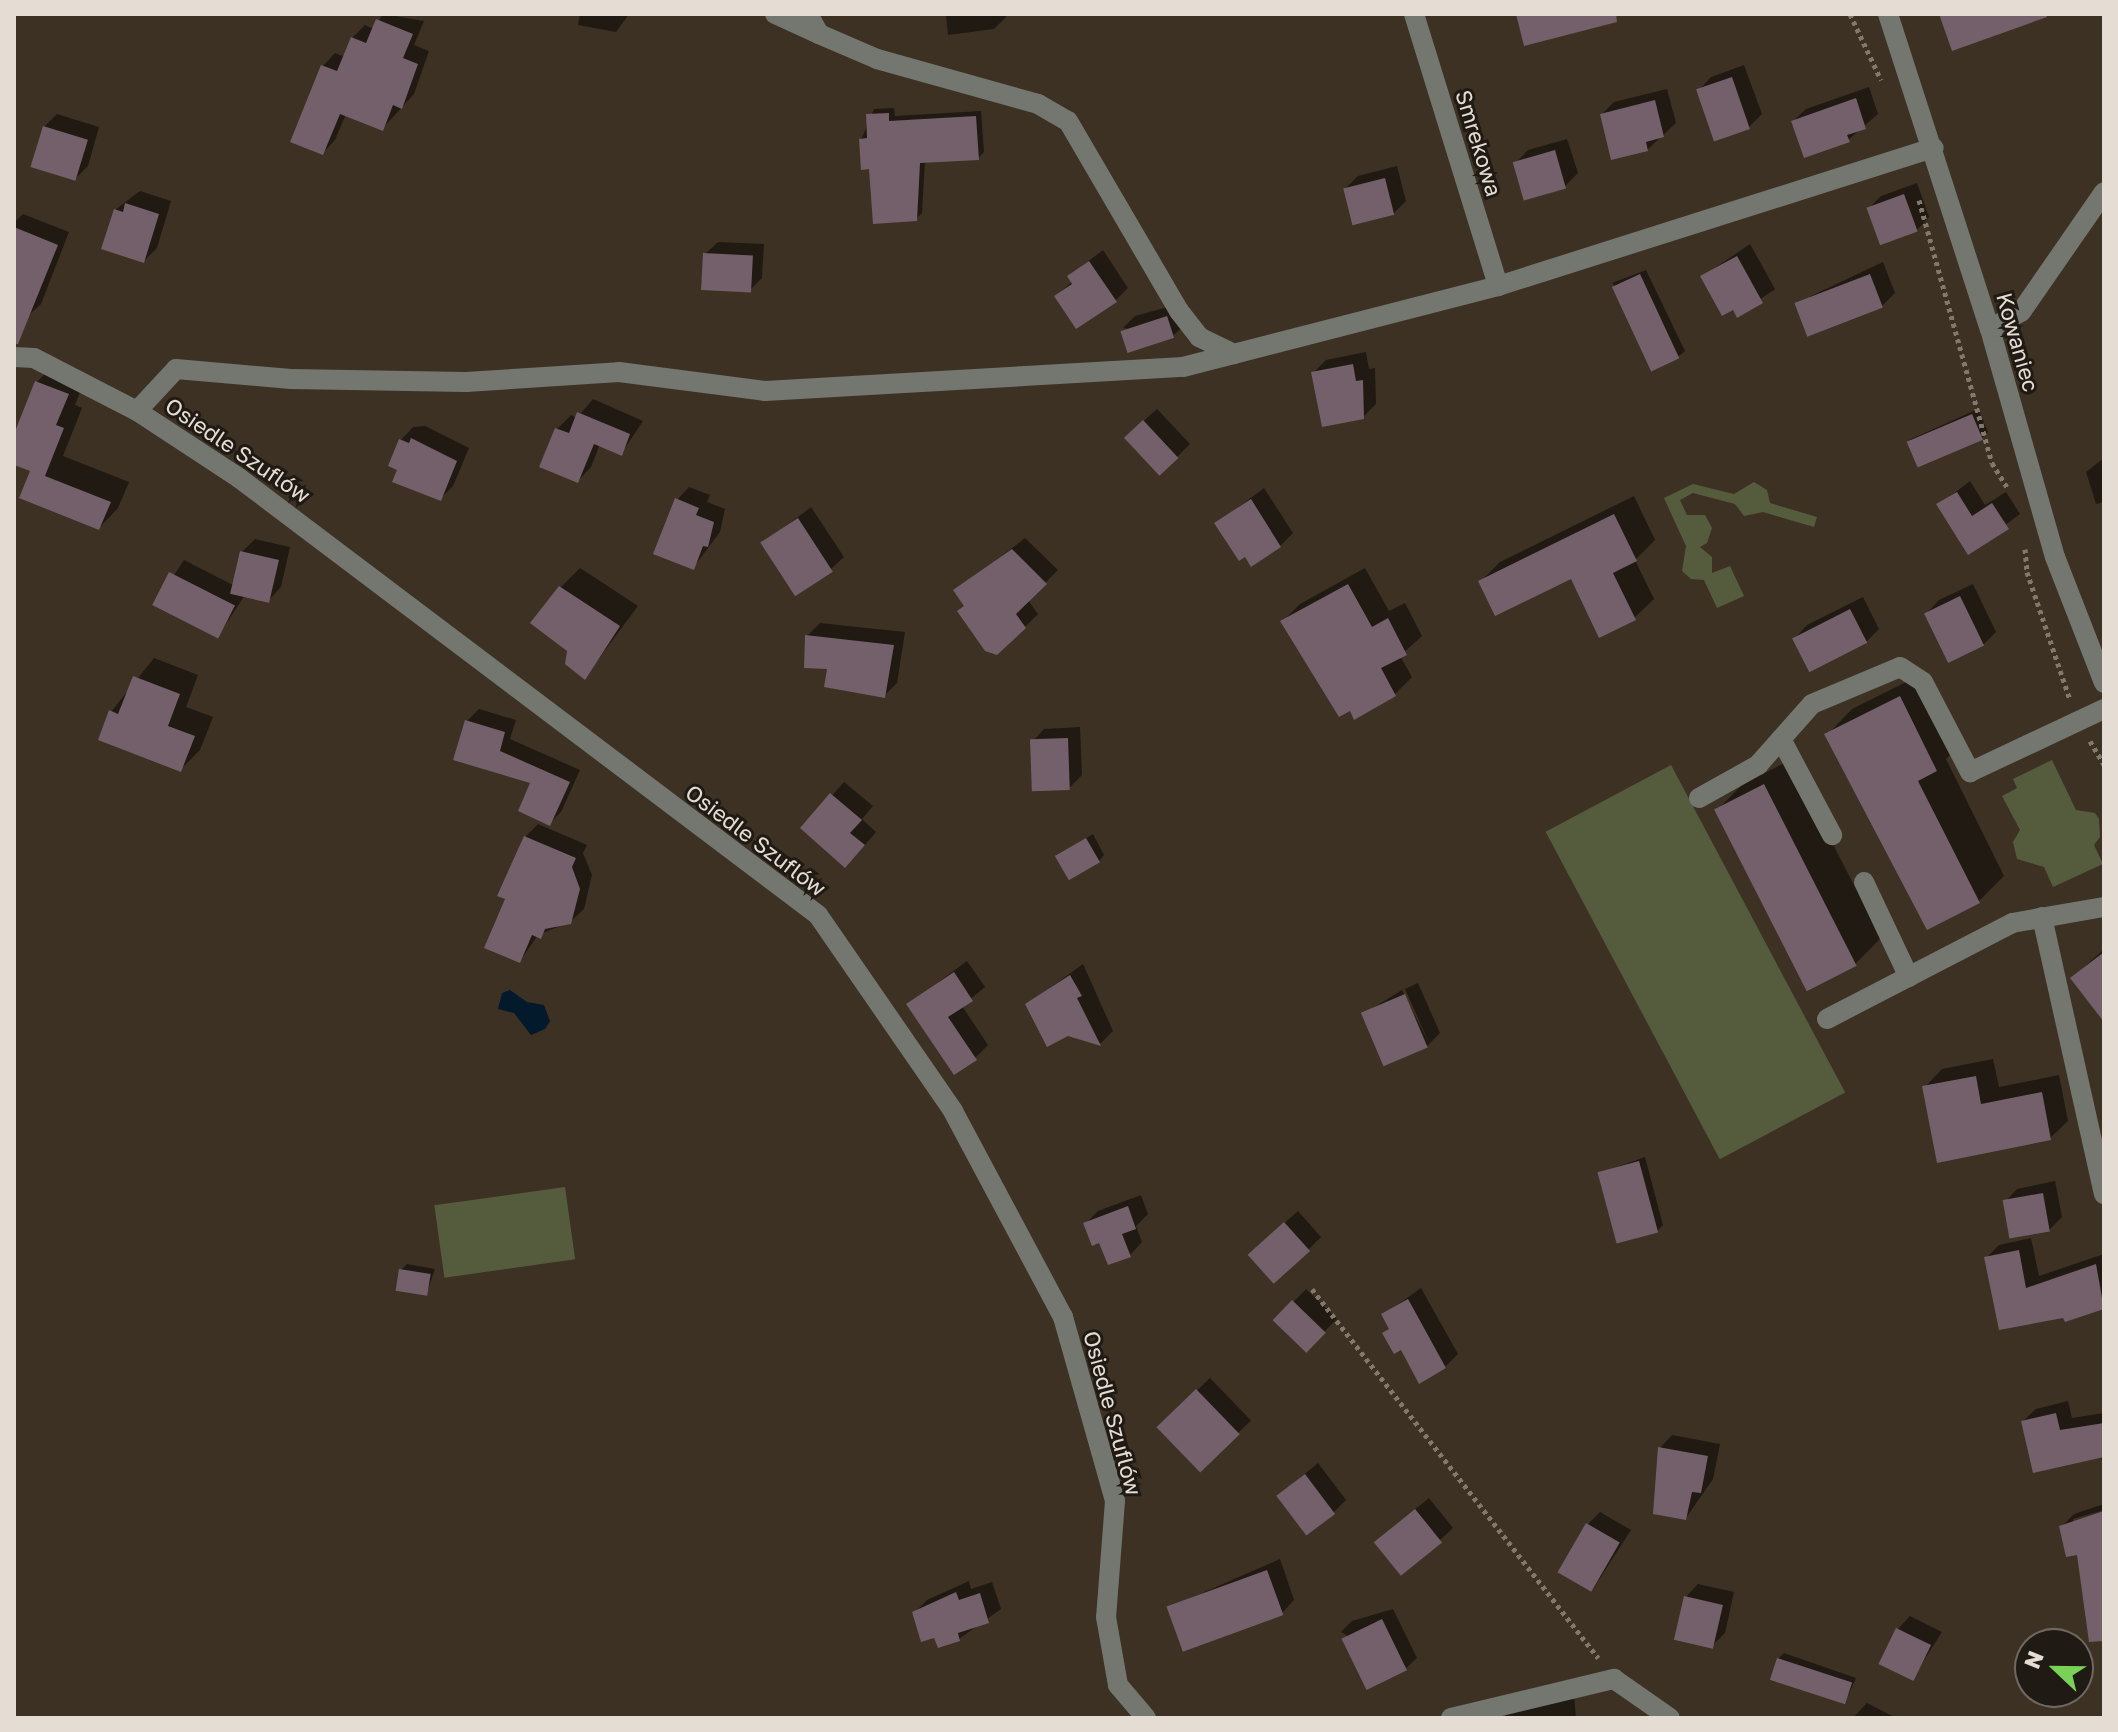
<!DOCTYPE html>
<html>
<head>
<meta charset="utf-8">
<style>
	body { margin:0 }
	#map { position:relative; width:2118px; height:1732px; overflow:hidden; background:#3d3123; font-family:"Golos Text",sans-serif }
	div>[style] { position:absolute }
	.green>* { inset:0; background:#555c3e; transform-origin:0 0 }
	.water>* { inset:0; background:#021a2c }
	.shadow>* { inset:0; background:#0007; transform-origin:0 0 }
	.building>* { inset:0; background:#73606b; transform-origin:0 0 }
	.path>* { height:5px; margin-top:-2.5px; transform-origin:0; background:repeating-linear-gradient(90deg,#83786c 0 4px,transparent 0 8px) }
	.minor>* { height:20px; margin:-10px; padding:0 10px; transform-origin:10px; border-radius:10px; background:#73776f }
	span { translate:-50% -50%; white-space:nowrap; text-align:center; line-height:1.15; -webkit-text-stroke:6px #201a14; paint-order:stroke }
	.street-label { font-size:22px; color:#e5ddd4 }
	.frame { position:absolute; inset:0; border:16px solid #e5ddd4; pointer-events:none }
	.north { position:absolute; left:2014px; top:1628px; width:80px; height:80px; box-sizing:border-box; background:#201a14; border:2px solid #6f6861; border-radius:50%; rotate:292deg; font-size:22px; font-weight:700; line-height:32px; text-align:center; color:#e5ddd4 }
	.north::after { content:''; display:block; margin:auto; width:28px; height:36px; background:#79d157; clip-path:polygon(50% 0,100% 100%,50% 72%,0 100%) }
</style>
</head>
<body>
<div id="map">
	<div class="green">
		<div style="clip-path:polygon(1754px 482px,1767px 490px,1770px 503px,1817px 517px,1814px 527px,1763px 512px,1744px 516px,1735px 504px,1693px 493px,1680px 500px,1687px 515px,1705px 515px,1712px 528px,1707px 543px,1700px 547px,1712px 557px,1712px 573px,1730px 566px,1744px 596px,1717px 608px,1704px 580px,1691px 579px,1682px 571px,1686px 546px,1664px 498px,1693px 484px,1734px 494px)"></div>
		<div style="clip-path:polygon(2052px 760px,2076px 810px,2095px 813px,2099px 819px,2100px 837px,2094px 845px,2103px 864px,2053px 887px,2044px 867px,2017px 859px,2013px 842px,2020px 830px,2002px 796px,2017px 788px,2013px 779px)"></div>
		<div style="left:1671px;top:765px;width:371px;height:142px;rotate:62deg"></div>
		<div style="left:565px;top:1187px;width:73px;height:132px;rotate:82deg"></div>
	</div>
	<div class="water">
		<div style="clip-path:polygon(510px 990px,527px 1002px,544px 1005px,550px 1021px,545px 1029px,531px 1035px,514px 1013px,498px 1009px,502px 993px)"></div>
	</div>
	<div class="shadow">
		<div style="clip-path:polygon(383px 14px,424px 21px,414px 45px,429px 51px,414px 94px,382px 129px,346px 114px,335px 140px,323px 153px,323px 66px,335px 53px,345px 57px,352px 38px,365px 25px,374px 29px)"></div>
		<div style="clip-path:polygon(580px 14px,629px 14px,616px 32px,578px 25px)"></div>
		<div style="clip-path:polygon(946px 14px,1006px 14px,1006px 17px,994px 29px,948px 35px)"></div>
		<div style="clip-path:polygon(1744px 65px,1762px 114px,1749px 127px,1699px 90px,1711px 77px)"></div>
		<div style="clip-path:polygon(1869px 87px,1878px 114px,1848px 140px,1793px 121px,1806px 109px)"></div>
		<div style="clip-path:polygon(1667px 89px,1676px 123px,1647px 150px,1602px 114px,1614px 102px)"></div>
		<div style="clip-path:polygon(894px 108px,895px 116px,981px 111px,984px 152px,978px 158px,925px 161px,922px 213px,916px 219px,871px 167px,861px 140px,874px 109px)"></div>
		<div style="clip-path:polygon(57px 114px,99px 127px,88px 166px,75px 179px,44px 127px)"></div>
		<div style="clip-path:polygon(1567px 139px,1578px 173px,1565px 186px,1516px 163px,1528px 150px)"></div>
		<div style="clip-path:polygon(1397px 166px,1406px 201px,1393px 214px,1345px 189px,1358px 176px)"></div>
		<div style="clip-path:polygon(1917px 183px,1929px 217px,1917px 230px,1868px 209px,1881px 196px)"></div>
		<div style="clip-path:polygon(140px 191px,171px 201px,157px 248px,144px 261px,115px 210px)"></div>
		<div style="clip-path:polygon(23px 214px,69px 232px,41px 304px,28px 316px,14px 311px,14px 223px)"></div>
		<div style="clip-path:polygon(718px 242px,764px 244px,762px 278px,750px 290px,705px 254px)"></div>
		<div style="clip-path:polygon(1750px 244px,1775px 289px,1737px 315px,1703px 276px)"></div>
		<div style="clip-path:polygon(1103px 250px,1128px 288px,1116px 300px,1056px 296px,1073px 281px,1069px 276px)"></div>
		<div style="clip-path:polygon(1883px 262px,1895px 293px,1882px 306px,1809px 335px,1798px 309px,1811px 296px)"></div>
		<div style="clip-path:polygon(1646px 270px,1685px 351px,1679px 356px,1612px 283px)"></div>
		<div style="clip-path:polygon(1179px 304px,1186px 323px,1173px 336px,1123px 328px,1135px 316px)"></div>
		<div style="clip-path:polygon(1366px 352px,1369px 369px,1375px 368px,1376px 404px,1363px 417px,1313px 373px,1326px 360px)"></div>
		<div style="clip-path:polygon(56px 362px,87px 375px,75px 405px,82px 408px,63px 456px,129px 482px,118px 508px,99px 528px,33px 470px,14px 463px,14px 439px,37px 382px)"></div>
		<div style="clip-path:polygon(593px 399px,643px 421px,621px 454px,600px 444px,591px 467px,578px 481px,557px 429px,571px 415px,577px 418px)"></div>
		<div style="clip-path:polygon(1157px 409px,1190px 444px,1177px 457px,1139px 425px)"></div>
		<div style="clip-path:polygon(1978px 409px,1988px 432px,1982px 438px,1909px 440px)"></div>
		<div style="clip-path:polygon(425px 426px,469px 448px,453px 486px,440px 499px,400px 469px,401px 440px,413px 427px)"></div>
		<div style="clip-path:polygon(2104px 458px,2104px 502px,2096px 504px,2086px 472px)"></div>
		<div style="clip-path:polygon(1970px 481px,1985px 505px,2006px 492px,2020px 514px,1969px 552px,1939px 505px)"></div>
		<div style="clip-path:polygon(689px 487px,710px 495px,707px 502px,725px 509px,720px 532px,693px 568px,677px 500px)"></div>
		<div style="clip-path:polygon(1264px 488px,1293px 533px,1280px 546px,1217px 523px)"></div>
		<div style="clip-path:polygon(1634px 496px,1655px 540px,1635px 560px,1654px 599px,1634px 618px,1571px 577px,1481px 581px,1500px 562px)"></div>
		<div style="clip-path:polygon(811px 507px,844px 557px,831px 569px,764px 543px)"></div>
		<div style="clip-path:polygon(1025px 538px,1058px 570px,1028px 600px,1038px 614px,1025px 627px,966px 604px,956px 591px)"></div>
		<div style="clip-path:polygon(255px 539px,290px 547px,281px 587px,269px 600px,245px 595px,218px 636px,155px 604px,184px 560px,235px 586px,242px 552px)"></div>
		<div style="clip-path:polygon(580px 568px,638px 606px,585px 677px,569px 651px,561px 587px)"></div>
		<div style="clip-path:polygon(1365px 568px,1389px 611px,1405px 603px,1422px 636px,1400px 656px,1412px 677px,1395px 694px,1283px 621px,1300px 604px)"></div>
		<div style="clip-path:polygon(1973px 584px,1996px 632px,1983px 645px,1927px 613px,1939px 600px)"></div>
		<div style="clip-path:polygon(1863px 597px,1879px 629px,1866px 642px,1795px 638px,1807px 625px)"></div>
		<div style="clip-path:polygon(820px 623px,905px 632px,897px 683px,884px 696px,830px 667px,807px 636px)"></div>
		<div style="clip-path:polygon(154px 658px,198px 675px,186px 707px,213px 717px,200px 750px,180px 770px,111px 712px)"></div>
		<div style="clip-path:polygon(1926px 672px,1962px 743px,1946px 759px,2004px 876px,1978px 902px,1827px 735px,1852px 709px)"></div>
		<div style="clip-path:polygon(479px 709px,516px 720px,510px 739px,580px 770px,561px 812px,550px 823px,533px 781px,467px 721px)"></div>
		<div style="clip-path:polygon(1080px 727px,1082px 775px,1069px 788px,1032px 742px,1044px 729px)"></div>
		<div style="clip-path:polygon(1790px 760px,1881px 938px,1855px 964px,1717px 810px,1742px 785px)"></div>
		<div style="clip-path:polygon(844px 782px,873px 806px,862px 819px,876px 832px,858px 853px,803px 828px)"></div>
		<div style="clip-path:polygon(538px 824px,587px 845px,583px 853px,592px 875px,584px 909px,570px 922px,538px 935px,520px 961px,525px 837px)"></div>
		<div style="clip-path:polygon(1093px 834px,1104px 855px,1099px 861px,1057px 856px)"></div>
		<div style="clip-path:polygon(2104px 949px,2104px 1019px,2072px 978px)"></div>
		<div style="clip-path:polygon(967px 961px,985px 987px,962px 1006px,988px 1045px,975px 1058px,909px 1004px)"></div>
		<div style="clip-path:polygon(1083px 964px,1113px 1031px,1101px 1043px,1068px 1034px,1028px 1004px)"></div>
		<div style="clip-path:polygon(1418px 983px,1440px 1033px,1427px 1046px,1363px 1014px,1402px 990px,1429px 1043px,1405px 989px)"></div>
		<div style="clip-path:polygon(1993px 1059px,1999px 1087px,2059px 1075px,2068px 1121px,2050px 1138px,1925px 1087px,1942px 1069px)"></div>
		<div style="clip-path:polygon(1645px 1157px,1663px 1225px,1657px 1231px,1599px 1173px)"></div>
		<div style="clip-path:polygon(2055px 1181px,2062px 1217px,2049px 1230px,2005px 1202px,2017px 1189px)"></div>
		<div style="clip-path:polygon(1141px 1195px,1148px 1214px,1136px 1226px,1142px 1242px,1130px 1255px,1101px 1240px,1086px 1223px,1098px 1211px)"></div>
		<div style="clip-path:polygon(1298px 1211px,1321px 1237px,1308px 1250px,1263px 1242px)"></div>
		<div style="clip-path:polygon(2031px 1238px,2039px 1276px,2104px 1254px,2104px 1307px,2066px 1320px,2065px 1315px,2000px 1328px,1987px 1257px,1999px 1245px)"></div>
		<div style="clip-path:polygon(407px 1264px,435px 1269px,426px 1295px,401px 1270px)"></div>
		<div style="clip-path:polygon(1421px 1288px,1458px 1354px,1445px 1367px,1401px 1347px,1385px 1333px,1390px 1328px,1383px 1315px)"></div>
		<div style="left:1306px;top:1289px;width:43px;height:43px;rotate:44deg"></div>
		<div style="left:1210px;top:1378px;width:59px;height:71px;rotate:46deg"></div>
		<div style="clip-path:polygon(2068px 1401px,2072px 1418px,2104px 1413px,2104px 1474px,2101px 1455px,2023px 1421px,2036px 1409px)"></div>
		<div style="clip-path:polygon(1672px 1435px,1720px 1444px,1713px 1479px,1686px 1518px,1660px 1448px)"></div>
		<div style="clip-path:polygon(1318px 1463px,1346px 1500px,1333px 1513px,1278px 1496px)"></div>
		<div style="clip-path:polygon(1429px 1498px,1453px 1528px,1440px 1540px,1389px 1530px)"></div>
		<div style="clip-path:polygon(2104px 1504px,2104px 1510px,2073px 1519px,2073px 1524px,2104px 1514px,2104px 1638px,2079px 1553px,2061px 1527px,2074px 1514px)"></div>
		<div style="clip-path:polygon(1600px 1512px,1631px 1530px,1593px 1589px,1588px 1524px)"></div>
		<div style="clip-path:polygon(1280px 1559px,1294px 1600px,1282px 1613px,1172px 1614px,1184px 1601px)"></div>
		<div style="clip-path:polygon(969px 1581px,971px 1589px,992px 1582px,1001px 1609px,959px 1639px,936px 1636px,914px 1613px,927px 1600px)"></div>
		<div style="clip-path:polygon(1698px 1584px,1734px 1592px,1725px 1633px,1712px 1646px,1686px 1597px)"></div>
		<div style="clip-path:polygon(1393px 1609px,1417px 1658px,1405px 1669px,1341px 1632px,1352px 1621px)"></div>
		<div style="clip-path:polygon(1910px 1616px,1942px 1632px,1912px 1679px,1898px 1629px)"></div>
		<div style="clip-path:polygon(1784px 1653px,1856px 1678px,1848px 1696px,1842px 1702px,1778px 1659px)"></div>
		<div style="clip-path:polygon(1574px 1695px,1576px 1718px,1503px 1718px,1511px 1710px)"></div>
		<div style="clip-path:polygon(1867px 1703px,1896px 1718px,1853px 1718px)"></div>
	</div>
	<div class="building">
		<div style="clip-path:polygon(1516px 14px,1616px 14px,1617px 22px,1524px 46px)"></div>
		<div style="clip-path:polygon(1939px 14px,2046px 14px,2047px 17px,1952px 51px)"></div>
		<div style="clip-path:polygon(376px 19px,413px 34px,403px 58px,418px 64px,402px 109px,393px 105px,383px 131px,340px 114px,323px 155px,290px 142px,321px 65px,337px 71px,351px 37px,366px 43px)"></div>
		<div style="left:1732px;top:77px;width:55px;height:38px;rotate:71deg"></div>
		<div style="clip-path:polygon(1856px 98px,1866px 129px,1847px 135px,1850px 142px,1804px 158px,1791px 121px)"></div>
		<div style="clip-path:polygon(1655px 100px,1664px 137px,1646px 142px,1648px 151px,1611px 160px,1600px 114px)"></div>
		<div style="clip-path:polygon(889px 113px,889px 121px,976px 116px,979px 160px,920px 163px,917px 221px,873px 224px,869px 169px,861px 170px,859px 139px,867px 138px,866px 114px)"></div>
		<div style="left:43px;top:126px;width:47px;height:43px;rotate:17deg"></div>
		<div style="left:1555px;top:150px;width:40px;height:44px;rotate:74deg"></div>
		<div style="left:1385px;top:178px;width:38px;height:43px;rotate:76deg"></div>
		<div style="left:1904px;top:194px;width:40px;height:40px;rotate:70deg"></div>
		<div style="clip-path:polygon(125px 203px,159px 214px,144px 263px,101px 249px,114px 209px,123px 212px)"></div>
		<div style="clip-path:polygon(14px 227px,58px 245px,18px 344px,14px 344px)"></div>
		<div style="left:703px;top:253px;width:50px;height:37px;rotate:3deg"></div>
		<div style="clip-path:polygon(1737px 256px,1763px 303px,1737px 318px,1733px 310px,1722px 316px,1700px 276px)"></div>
		<div style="clip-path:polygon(1089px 261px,1117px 302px,1076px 329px,1054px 296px,1072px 284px,1067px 276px)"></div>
		<div style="left:1640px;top:274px;width:93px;height:31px;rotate:65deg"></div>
		<div style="left:1870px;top:274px;width:36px;height:81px;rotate:69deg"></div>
		<div style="left:1167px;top:316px;width:23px;height:49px;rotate:72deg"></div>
		<div style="clip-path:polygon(1353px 364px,1356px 381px,1363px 380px,1364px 419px,1322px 427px,1311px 372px)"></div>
		<div style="clip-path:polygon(35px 381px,69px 394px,56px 425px,64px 428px,45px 476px,111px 502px,99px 530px,19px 498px,30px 471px,14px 465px,14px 434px)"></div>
		<div style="clip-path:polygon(577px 412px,630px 434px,622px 456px,594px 444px,578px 483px,539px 467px,555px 428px,569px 433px)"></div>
		<div style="left:1972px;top:414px;width:28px;height:71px;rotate:67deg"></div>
		<div style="left:1143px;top:420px;width:52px;height:26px;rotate:47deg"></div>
		<div style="clip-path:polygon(411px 438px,457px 461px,441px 501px,392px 482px,397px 470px,388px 466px,399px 439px,409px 443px)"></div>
		<div style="clip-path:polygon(1957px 492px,1972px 516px,1992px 503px,2009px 529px,1968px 555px,1936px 504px)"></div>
		<div style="clip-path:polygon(675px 498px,699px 508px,696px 515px,714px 522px,708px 547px,703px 546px,694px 570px,653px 554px)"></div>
		<div style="clip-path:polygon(1251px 499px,1281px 547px,1251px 567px,1245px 557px,1239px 561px,1214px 523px)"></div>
		<div style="clip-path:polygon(1614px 514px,1637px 561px,1613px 573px,1636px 620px,1599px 638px,1571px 579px,1495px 616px,1478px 581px)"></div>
		<div style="left:798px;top:518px;width:64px;height:45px;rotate:57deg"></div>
		<div style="clip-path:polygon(1012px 549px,1047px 584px,1016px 614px,1026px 628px,997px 655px,985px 651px,957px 611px,964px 606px,953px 590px)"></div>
		<div style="left:240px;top:551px;width:40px;height:44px;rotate:13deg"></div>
		<div style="left:169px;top:572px;width:74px;height:37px;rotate:27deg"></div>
		<div style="clip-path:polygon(1348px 584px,1372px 627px,1388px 618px,1407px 655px,1381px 668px,1396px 696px,1354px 720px,1350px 711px,1339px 717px,1280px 621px)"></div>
		<div style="clip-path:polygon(559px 586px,620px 626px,585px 680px,565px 664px,567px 651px,530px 623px)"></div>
		<div style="left:1960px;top:596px;width:55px;height:40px;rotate:64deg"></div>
		<div style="left:1850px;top:609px;width:38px;height:65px;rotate:63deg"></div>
		<div style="clip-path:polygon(805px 635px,894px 645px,885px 698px,824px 687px,827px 669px,804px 668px)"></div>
		<div style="clip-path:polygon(133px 676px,180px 694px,168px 726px,195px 736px,181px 772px,98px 740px,109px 710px,118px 714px)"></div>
		<div style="clip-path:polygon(1900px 696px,1937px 771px,1918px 781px,1980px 903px,1927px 930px,1824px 734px)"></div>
		<div style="clip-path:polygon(465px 720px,505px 732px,500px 751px,570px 782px,550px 826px,518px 811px,530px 783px,453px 760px)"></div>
		<div style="left:1068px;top:738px;width:52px;height:38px;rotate:88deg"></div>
		<div style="left:1764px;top:784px;width:204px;height:56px;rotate:63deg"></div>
		<div style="clip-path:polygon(830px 793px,862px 820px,850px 833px,865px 845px,845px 868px,800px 828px)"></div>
		<div style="clip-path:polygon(524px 836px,576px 858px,572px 867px,580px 889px,571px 924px,545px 929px,541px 939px,532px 935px,520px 963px,484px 948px,505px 899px,497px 896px)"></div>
		<div style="left:1086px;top:838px;width:28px;height:36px;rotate:60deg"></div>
		<div style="clip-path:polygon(2104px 952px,2104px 1022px,2070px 978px)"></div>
		<div style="clip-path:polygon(954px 972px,973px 1001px,948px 1017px,977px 1060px,954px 1075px,906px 1004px)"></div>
		<div style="clip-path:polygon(1070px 975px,1082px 996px,1077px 998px,1101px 1046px,1068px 1036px,1047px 1047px,1025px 1004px)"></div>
		<div style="left:1405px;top:994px;width:58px;height:48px;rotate:67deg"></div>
		<div style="clip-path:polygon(1976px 1076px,1981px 1104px,2042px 1092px,2051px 1140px,1937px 1163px,1922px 1086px)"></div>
		<div style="left:1639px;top:1161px;width:74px;height:43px;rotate:75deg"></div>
		<div style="left:2043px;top:1193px;width:39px;height:41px;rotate:80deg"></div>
		<div style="clip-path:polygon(1128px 1206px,1136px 1229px,1122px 1234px,1131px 1257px,1108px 1265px,1099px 1243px,1092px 1246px,1083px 1223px)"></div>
		<div style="left:1284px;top:1222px;width:39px;height:49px;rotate:48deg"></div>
		<div style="clip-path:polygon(2019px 1250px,2026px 1288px,2096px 1264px,2104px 1309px,2065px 1322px,2063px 1318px,1999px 1330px,1984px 1257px)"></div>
		<div style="left:399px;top:1269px;width:32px;height:22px;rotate:9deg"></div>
		<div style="clip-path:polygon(1408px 1299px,1446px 1368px,1419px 1384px,1401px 1350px,1394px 1354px,1382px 1333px,1389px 1329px,1381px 1314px)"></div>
		<div style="left:1292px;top:1300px;width:47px;height:28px;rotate:44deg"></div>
		<div style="left:1196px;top:1389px;width:63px;height:55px;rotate:46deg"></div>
		<div style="clip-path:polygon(2056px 1413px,2060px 1430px,2104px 1423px,2104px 1457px,2033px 1473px,2021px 1421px)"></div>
		<div style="clip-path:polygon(1658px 1447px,1708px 1456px,1701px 1493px,1692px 1492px,1686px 1520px,1653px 1514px)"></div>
		<div style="left:1305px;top:1474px;width:50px;height:36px;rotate:53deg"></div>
		<div style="left:1415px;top:1509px;width:43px;height:53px;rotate:51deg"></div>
		<div style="clip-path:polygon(2104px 1511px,2104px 1641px,2089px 1642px,2077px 1555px,2066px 1557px,2059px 1526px)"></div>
		<div style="left:1586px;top:1523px;width:39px;height:57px;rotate:30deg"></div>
		<div style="left:1267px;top:1570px;width:48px;height:107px;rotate:70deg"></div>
		<div style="clip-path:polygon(956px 1592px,959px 1600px,980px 1593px,989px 1623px,958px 1633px,960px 1641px,938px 1648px,934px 1638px,921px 1642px,912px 1612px)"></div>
		<div style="left:1684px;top:1596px;width:40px;height:45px;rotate:13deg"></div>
		<div style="left:1382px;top:1619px;width:57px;height:45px;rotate:64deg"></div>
		<div style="left:1896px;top:1628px;width:39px;height:40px;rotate:26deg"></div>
		<div style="left:1777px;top:1658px;width:79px;height:23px;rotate:18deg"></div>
	</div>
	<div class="path">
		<div style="left:1850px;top:14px;width:73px;rotate:64.8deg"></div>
		<div style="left:1919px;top:200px;width:273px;rotate:74.5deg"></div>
		<div style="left:1992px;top:463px;width:28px;rotate:58deg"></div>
		<div style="left:2025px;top:549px;width:23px;rotate:85deg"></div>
		<div style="left:2027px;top:572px;width:135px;rotate:71.4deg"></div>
		<div style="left:2090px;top:741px;width:27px;rotate:59deg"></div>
		<div style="left:1312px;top:1289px;width:467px;rotate:52.2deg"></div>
	</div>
	<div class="minor">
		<div style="left:775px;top:14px;width:48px;rotate:24.4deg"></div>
		<div style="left:808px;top:14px;width:23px;rotate:61deg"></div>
		<div style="left:819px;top:34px;width:63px;rotate:23.3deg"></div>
		<div style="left:877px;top:59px;width:167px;rotate:15.6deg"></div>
		<div style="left:1038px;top:104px;width:34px;rotate:30deg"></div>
		<div style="left:1068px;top:121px;width:220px;rotate:59.7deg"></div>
		<div style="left:1179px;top:311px;width:33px;rotate:52deg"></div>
		<div style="left:1199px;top:337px;width:39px;rotate:26deg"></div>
		<div style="left:1414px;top:14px;width:285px;rotate:72.8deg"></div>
		<div style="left:1888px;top:14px;width:331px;rotate:72.1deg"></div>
		<div style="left:1990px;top:329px;width:237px;rotate:74.1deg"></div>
		<div style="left:2055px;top:557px;width:135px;rotate:68.7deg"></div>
		<div style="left:1990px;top:329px;width:35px;rotate:-29deg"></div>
		<div style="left:2021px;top:312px;width:146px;rotate:-55.3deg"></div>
		<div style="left:14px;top:357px;width:20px;rotate:3deg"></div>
		<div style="left:34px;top:358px;width:116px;rotate:27.2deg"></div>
		<div style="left:137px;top:411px;width:122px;rotate:33.3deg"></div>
		<div style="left:239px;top:478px;width:725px;rotate:37.04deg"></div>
		<div style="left:818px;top:915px;width:238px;rotate:55.4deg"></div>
		<div style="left:953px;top:1111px;width:234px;rotate:61.9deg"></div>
		<div style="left:1063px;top:1317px;width:191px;rotate:74.2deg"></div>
		<div style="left:1115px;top:1501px;width:116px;rotate:94.4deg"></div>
		<div style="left:1106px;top:1617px;width:69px;rotate:80deg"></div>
		<div style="left:1118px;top:1685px;width:43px;rotate:49.7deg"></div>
		<div style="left:137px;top:411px;width:57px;rotate:-47.1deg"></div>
		<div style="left:176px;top:369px;width:115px;rotate:5deg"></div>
		<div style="left:291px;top:379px;width:175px;rotate:1deg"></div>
		<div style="left:466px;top:382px;width:153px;rotate:-3.7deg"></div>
		<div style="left:619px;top:372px;width:147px;rotate:7.4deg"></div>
		<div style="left:765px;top:391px;width:419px;rotate:-3.3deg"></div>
		<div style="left:1183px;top:367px;width:325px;rotate:-14.4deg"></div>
		<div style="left:1498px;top:286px;width:457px;rotate:-17.6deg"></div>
		<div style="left:1781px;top:739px;width:109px;rotate:62deg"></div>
		<div style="left:1699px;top:798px;width:68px;rotate:-29.2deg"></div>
		<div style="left:1758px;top:765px;width:81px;rotate:-48.5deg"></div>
		<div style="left:1812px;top:704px;width:95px;rotate:-22.8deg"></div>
		<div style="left:1900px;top:667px;width:27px;rotate:33deg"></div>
		<div style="left:1923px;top:682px;width:102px;rotate:62.4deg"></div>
		<div style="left:1970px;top:772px;width:148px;rotate:-25.2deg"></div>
		<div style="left:1864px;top:882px;width:105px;rotate:64.7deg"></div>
		<div style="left:2042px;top:917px;width:284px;rotate:77.4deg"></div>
		<div style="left:1827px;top:1019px;width:208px;rotate:-27.4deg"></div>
		<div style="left:2012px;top:923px;width:93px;rotate:-9.9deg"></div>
		<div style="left:1451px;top:1718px;width:168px;rotate:-13.5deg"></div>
		<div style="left:1614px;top:1679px;width:68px;rotate:34.9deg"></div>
	</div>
	<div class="street-label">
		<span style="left:1479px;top:143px;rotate:73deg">Smrekowa</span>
		<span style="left:2018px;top:342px;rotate:74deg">Kowaniec</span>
		<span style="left:238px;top:450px;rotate:34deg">Osiedle Szuflów</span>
		<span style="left:756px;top:840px;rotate:37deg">Osiedle Szuflów</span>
		<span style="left:1113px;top:1413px;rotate:75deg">Osiedle Szuflów</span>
	</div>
	<div class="frame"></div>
	<div class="north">N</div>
</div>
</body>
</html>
